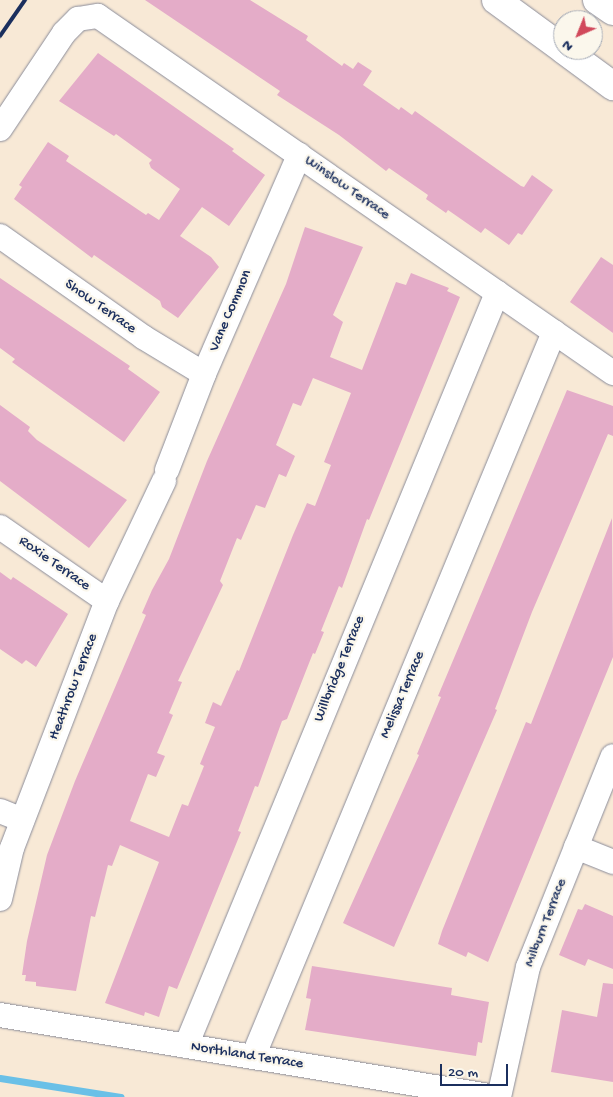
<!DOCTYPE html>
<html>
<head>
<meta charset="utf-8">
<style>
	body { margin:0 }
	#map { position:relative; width:613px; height:1097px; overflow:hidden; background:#f8e9d6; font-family:"Gochi Hand",sans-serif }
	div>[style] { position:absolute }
	.stream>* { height:7px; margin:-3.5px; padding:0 3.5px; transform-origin:3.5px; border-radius:3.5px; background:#6ac0e7 }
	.building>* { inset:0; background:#e4acc8 }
	.roads { filter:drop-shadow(0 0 1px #8a8c9a) drop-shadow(0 0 1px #8a8c9a) }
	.street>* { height:24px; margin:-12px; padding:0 12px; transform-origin:12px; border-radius:12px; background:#fff }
	.primary>* { height:28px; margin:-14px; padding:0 14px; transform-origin:14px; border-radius:14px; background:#fff }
	.rail>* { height:4px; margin:-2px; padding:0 2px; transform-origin:2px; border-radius:2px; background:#1b2f5e }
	span { translate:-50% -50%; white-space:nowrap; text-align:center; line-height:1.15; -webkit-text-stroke:4.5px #fbf7ec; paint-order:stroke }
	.street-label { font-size:15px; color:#1b2f5e }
	.north { position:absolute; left:553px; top:10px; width:50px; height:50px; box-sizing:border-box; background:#fbf7ec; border:1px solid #a1a7b3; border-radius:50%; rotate:224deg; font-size:14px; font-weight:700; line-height:20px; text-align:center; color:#1b2f5e }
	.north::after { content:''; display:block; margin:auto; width:18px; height:22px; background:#d1495b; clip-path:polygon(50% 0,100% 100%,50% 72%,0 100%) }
	.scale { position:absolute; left:440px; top:1064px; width:68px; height:22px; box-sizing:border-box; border:2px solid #1b2f5e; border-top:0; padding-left:6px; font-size:15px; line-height:18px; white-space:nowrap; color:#1b2f5e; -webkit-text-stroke:4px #fbf7ec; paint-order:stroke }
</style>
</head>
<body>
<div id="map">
	<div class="stream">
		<div style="left:0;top:1078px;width:122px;rotate:8.9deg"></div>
	</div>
	<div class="building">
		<div style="clip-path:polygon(145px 0,250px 0,308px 36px,306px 40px,342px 66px,344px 63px,353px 69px,358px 62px,372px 71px,363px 85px,399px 110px,401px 107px,412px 115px,415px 111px,521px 186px,524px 187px,532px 175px,553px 190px,522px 235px,518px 233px,509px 245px,485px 228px,481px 233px,448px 210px,446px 213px,426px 199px,428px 195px,389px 168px,386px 171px,339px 135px,277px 95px,280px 91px)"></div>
		<div style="clip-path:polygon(98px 53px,234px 149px,232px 151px,265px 175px,229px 226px,202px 207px,180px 236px,211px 257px,219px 267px,178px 318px,162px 307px,160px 301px,94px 255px,92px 258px,14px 199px,22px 187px,19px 185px,48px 142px,69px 156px,66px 161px,146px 215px,148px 213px,159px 220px,180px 189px,151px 168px,149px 163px,152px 160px,116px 134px,114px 136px,59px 101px)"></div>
		<div style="clip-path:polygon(evenodd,305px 227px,363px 247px,333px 315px,343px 322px,330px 357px,362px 370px,396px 282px,406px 285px,411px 273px,449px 288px,447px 291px,460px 297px,369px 520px,367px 519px,342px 588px,339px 586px,321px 631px,324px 632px,315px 654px,313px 653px,287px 719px,282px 721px,258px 787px,255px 786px,238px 831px,241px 832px,177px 989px,169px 986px,159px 1017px,145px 1012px,144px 1016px,105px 1003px,159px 862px,120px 845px,112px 866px,108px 865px,95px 917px,91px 916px,76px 991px,36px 986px,36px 982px,25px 981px,26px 975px,22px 975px,27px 941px,47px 855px,75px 781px,146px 615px,142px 613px,152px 590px,169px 559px,207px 461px,286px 284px,305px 227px,313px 378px,351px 393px,324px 462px,331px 465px,315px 506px,307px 503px,293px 535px,239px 671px,237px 670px,221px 706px,213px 702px,205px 723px,215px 727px,200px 764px,204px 766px,188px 806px,182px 804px,169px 837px,130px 821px,148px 774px,156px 777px,165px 756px,157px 753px,173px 715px,169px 713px,182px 682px,178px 681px,223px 585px,220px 581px,237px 538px,241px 540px,256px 505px,265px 508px,279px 474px,286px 477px,295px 456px,276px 445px,293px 403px,301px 406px,313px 378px)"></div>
		<div style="clip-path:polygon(601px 257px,613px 265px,613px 333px,570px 302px)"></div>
		<div style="clip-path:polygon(0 278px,130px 366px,128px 369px,160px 392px,124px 442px,12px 362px,15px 359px,0 348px)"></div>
		<div style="clip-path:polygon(567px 390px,613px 406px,613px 436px,608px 434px,580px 500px,532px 612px,495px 709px,497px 710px,394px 947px,343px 923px,419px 755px,417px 754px,441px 697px,438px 696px)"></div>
		<div style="clip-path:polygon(0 405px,30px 427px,28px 431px,37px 440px,127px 500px,89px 548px,0 481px)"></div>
		<div style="clip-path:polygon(612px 518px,613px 657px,488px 962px,468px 952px,466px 957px,438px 944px,442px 931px,526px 722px,531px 724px)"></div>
		<div style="clip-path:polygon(0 572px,11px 580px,13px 577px,68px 614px,36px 667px,26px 660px,22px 664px,0 649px)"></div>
		<div style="clip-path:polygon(585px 904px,613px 916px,613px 969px,588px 959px,585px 966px,559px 955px,578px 909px,582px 910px)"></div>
		<div style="clip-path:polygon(312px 966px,452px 988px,451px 995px,489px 1002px,482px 1043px,478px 1042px,476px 1056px,305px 1030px,311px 999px,306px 998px)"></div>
		<div style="clip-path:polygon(603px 983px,613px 984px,613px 1082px,551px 1072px,562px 1010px,597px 1017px)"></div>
	</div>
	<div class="roads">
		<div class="street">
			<div style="left:0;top:129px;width:115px;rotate:-56.3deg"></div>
			<div style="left:64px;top:33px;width:20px;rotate:-45deg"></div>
			<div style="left:78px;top:19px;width:20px;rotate:-9deg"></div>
			<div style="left:98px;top:16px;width:627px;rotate:34.73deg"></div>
			<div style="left:0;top:236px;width:175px;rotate:35.2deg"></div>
			<div style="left:143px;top:337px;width:71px;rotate:31.2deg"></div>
			<div style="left:167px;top:470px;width:103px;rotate:-68.9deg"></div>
			<div style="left:204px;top:374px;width:239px;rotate:-66.5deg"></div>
			<div style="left:0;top:527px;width:130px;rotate:34.7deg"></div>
			<div style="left:0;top:811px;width:24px;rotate:22deg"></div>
			<div style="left:576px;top:847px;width:40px;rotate:22deg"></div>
			<div style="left:0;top:899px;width:52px;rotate:-76.8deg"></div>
			<div style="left:12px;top:848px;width:265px;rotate:-69deg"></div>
			<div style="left:107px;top:601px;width:133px;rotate:-64.6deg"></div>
			<div style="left:0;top:1015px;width:502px;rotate:9.41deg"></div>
			<div style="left:186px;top:1046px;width:815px;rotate:-67.56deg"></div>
			<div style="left:253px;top:1057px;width:785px;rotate:-67.45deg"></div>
			<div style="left:499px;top:1097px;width:133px;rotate:-77.4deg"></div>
			<div style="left:528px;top:967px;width:227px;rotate:-68.1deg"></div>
		</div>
		<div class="primary">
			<div style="left:496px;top:0;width:83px;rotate:36.2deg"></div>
			<div style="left:597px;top:0;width:19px;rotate:35deg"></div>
			<div style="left:564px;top:50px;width:61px;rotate:36.3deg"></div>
		</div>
	</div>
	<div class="rail">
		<div style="left:0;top:36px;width:44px;rotate:-55.2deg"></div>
	</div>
	<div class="street-label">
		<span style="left:347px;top:188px;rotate:35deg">Winslow Terrace</span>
		<span style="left:100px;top:307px;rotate:35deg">Show Terrace</span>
		<span style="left:231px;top:311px;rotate:-67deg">Vane Common</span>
		<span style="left:54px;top:564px;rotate:35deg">Roxie Terrace</span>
		<span style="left:340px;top:669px;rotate:-68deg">Willbridge Terrace</span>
		<span style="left:74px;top:687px;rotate:-69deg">Heathrow Terrace</span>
		<span style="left:403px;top:695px;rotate:-67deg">Melissa Terrace</span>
		<span style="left:546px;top:923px;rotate:-69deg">Milburn Terrace</span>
		<span style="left:247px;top:1056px;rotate:9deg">Northland Terrace</span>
	</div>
	<div class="north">N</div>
	<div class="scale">20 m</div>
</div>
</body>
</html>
